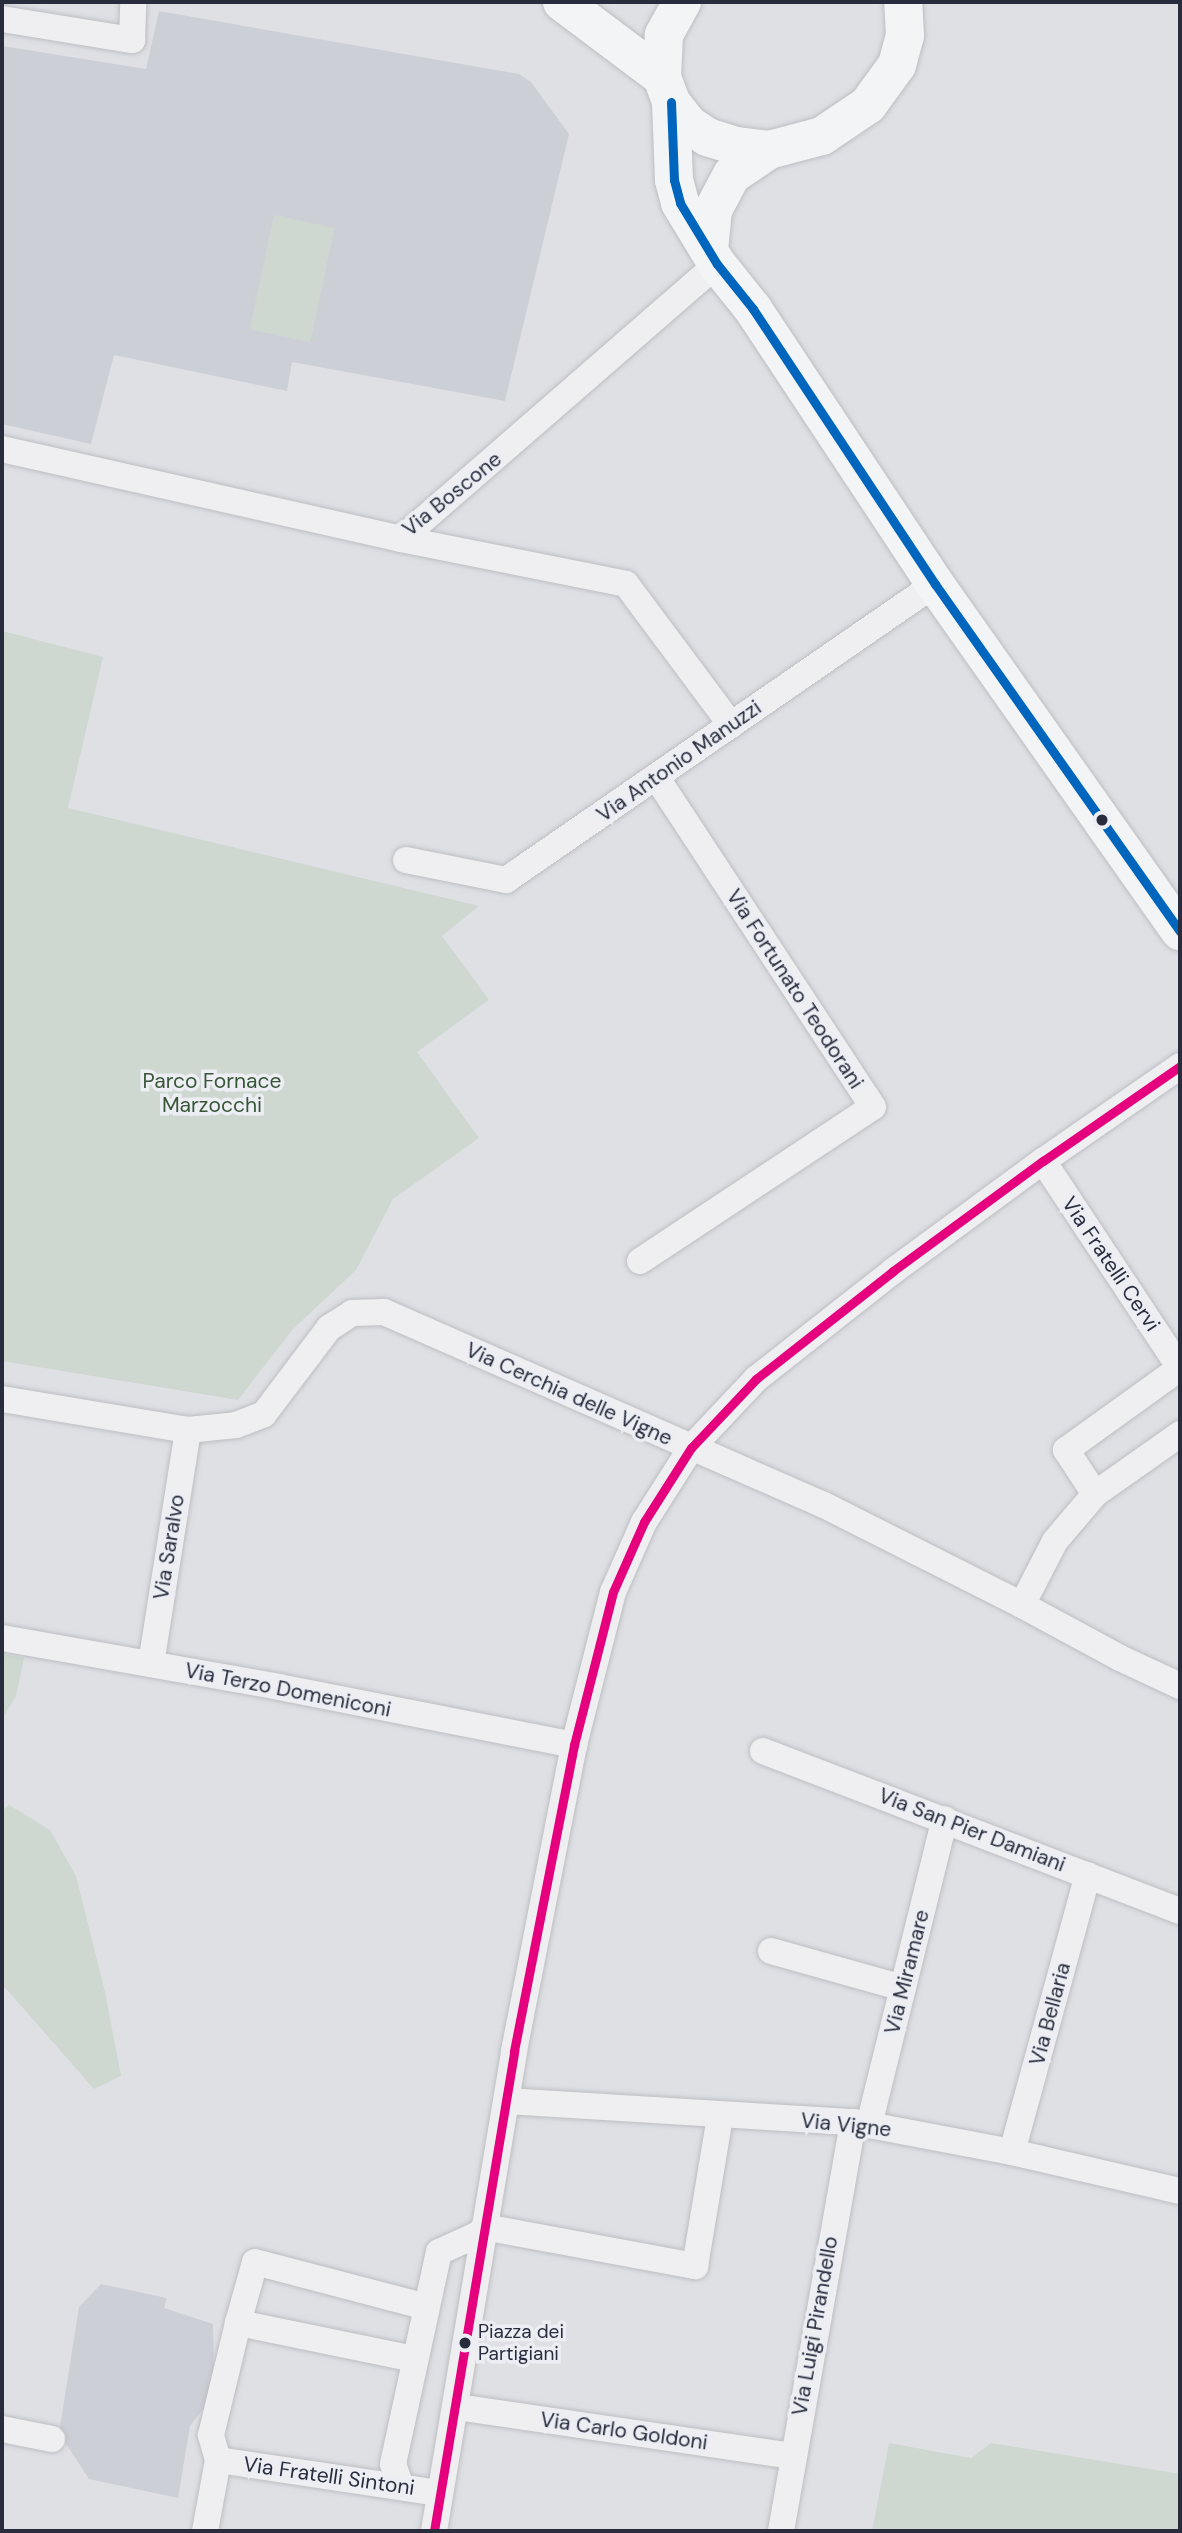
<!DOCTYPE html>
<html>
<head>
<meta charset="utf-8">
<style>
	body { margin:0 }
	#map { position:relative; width:1182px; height:2533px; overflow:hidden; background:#dfe0e4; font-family:"DM Sans",sans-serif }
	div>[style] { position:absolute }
	.built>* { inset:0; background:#cdcfd7 }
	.green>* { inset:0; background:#ced7d0; transform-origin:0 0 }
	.highway-tunnel>* { height:38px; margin-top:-19px; transform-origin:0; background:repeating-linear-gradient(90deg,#babcc2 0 38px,transparent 0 57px) }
	.roads { filter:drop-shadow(0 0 2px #bdbec2) drop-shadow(0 0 2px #bdbec2) }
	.street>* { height:26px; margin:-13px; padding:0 13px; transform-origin:13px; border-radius:13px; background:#efeff1 }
	.secondary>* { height:38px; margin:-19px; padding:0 19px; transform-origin:19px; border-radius:19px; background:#f3f4f5 }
	.bus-1>* { height:9px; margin:-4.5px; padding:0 4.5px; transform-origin:4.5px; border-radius:4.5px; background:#0065bd }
	.bus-2>* { height:9px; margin:-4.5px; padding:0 4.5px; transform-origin:4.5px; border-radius:4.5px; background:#e5007d }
	.dots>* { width:19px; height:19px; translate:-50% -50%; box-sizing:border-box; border:4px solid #eceef4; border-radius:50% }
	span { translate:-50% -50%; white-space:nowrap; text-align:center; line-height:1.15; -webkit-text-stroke:7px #eceef4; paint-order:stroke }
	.bus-label { font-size:19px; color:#282c3c }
	.left { translate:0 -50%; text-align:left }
	.street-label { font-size:21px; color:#282c3c }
	.park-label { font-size:21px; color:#375636 }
	.frame { position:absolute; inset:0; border:4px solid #282c3c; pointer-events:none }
</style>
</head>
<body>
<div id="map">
	<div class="built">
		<div style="clip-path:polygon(159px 11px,519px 74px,531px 82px,569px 134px,505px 401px,292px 362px,287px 391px,114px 355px,91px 444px,2px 424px,2px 46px,146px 69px)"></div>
		<div style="clip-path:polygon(101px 2284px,167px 2298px,164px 2308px,213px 2324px,214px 2370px,207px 2404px,190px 2426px,178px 2498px,89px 2479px,59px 2433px,79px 2307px)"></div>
	</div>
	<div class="green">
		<div style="left:274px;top:215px;width:62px;height:117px;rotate:12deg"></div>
		<div style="clip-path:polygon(2px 631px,103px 657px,68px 808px,479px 906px,442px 936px,489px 1000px,417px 1052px,479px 1138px,393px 1199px,356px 1270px,292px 1330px,238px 1400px,2px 1361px)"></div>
		<div style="clip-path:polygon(2px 1654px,24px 1658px,16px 1696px,2px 1719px)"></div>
		<div style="clip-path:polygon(9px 1805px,50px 1830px,76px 1876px,105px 1992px,121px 2076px,94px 2089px,2px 1984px,2px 1811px)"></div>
		<div style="clip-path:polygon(889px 2443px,971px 2458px,991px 2443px,1180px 2474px,1180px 2531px,872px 2531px)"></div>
	</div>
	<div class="highway-tunnel">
		<div style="left:1179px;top:2531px;width:1px"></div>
	</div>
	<div class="roads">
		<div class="street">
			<div style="left:2px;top:19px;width:132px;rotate:9.2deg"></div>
			<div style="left:132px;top:40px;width:38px;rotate:-88deg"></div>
			<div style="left:2px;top:449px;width:409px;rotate:12.7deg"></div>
			<div style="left:401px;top:539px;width:419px;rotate:-41deg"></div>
			<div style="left:401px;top:539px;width:229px;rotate:11.3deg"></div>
			<div style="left:626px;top:584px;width:176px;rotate:53.3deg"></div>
			<div style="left:406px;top:860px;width:102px;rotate:11.3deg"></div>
			<div style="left:506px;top:880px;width:521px;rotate:-34.6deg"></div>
			<div style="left:1043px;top:1161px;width:248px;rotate:56.5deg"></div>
			<div style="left:640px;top:1261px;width:279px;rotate:-33.5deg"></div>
			<div style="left:873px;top:1107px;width:395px;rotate:-123.3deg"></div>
			<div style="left:2px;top:1399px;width:189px;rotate:9.5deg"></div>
			<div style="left:188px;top:1430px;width:48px;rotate:-5.9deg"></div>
			<div style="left:236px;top:1425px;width:30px;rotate:-21deg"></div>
			<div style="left:264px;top:1414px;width:108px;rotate:-52.9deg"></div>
			<div style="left:329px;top:1328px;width:27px;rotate:-33deg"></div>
			<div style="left:352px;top:1313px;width:32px;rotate:-2deg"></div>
			<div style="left:384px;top:1312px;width:480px;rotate:23.7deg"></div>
			<div style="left:824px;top:1505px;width:222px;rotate:26.8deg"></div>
			<div style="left:1022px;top:1605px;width:111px;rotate:28.4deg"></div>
			<div style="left:1120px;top:1658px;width:66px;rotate:25deg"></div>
			<div style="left:1095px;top:1494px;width:53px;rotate:-123.4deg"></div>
			<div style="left:1066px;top:1450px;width:140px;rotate:-35.7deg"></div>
			<div style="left:1022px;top:1605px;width:72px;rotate:-62.7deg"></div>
			<div style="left:1055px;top:1541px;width:62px;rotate:-49.6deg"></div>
			<div style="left:1095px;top:1494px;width:104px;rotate:-35.2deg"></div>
			<div style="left:2px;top:1638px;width:281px;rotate:10deg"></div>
			<div style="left:279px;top:1687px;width:301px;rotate:11.1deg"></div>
			<div style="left:151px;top:1664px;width:237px;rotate:-81deg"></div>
			<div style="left:763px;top:1751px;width:447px;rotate:21deg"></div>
			<div style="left:771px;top:1951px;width:137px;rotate:15.7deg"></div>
			<div style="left:507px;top:2101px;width:347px;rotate:3.5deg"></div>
			<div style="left:853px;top:2122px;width:162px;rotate:10.7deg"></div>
			<div style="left:1012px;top:2152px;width:172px;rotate:13.1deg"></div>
			<div style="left:869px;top:2125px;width:315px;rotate:-76.1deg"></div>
			<div style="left:1012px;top:2152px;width:287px;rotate:-74.7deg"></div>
			<div style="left:484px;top:2227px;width:215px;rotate:10.5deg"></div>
			<div style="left:695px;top:2266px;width:152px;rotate:-80.5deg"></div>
			<div style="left:414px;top:2359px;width:180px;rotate:-168.4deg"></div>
			<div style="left:238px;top:2323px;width:63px;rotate:-74.4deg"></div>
			<div style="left:255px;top:2262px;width:177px;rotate:14.7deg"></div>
			<div style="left:457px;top:2407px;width:339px;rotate:8.3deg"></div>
			<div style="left:2px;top:2429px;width:51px;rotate:11.3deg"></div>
			<div style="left:218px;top:2460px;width:224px;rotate:8.5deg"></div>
			<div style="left:401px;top:2487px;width:24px;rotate:-109deg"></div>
			<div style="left:393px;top:2464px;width:217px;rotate:-77.8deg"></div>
			<div style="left:439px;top:2252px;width:48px;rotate:-24.4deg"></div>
			<div style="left:205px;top:2531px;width:72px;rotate:-79.6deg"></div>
			<div style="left:218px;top:2460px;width:26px;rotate:-106deg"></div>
			<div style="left:211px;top:2435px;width:115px;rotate:-76.4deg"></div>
			<div style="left:434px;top:2531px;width:487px;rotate:-80.5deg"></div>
			<div style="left:514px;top:2051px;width:312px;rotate:-78.9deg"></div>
			<div style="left:574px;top:1745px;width:158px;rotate:-75.7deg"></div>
			<div style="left:613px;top:1592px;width:77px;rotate:-66.1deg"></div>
			<div style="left:644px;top:1522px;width:88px;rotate:-57.6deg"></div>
			<div style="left:691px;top:1448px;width:95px;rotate:-46.7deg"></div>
			<div style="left:756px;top:1379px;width:174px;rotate:-38.2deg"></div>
			<div style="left:893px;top:1271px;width:186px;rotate:-36.3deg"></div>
			<div style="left:1043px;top:1161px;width:167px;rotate:-34.7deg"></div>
			<div style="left:781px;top:2531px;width:415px;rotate:-80deg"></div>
		</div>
		<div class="secondary">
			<div style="left:562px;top:2px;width:125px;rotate:36.9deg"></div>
			<div style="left:682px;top:2px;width:38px;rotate:119deg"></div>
			<div style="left:664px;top:35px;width:42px;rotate:92.7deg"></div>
			<div style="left:662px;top:77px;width:27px;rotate:70deg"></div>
			<div style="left:671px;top:102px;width:28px;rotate:52deg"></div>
			<div style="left:688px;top:124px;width:23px;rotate:34deg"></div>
			<div style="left:707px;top:137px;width:31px;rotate:17deg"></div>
			<div style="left:737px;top:146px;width:32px;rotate:7deg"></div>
			<div style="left:769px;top:150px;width:55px;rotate:-14.8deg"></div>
			<div style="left:822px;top:136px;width:55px;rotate:-34deg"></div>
			<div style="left:868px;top:105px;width:49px;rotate:-54.1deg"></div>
			<div style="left:897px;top:65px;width:30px;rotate:-75deg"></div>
			<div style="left:905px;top:36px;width:34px;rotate:-93deg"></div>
			<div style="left:671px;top:102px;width:78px;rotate:87.8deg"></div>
			<div style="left:674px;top:180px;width:24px;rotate:75deg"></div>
			<div style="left:680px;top:203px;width:71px;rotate:58.8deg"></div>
			<div style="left:717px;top:264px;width:58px;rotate:51.3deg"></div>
			<div style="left:753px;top:309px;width:330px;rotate:56.5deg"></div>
			<div style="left:935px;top:584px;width:425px;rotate:54.8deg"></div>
			<div style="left:709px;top:250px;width:40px;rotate:-84.3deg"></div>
			<div style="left:713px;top:210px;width:40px;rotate:-62deg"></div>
			<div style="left:732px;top:175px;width:45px;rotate:-34deg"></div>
		</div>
	</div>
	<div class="bus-1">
		<div style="left:671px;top:102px;width:78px;rotate:87.8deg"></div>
		<div style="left:674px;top:180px;width:24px;rotate:75deg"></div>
		<div style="left:680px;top:203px;width:71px;rotate:58.8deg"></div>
		<div style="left:717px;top:264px;width:58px;rotate:51.3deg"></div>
		<div style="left:753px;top:309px;width:330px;rotate:56.5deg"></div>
		<div style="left:935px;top:584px;width:425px;rotate:54.8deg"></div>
	</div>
	<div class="bus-2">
		<div style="left:434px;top:2531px;width:487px;rotate:-80.5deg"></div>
		<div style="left:514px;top:2051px;width:312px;rotate:-78.9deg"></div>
		<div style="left:574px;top:1745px;width:158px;rotate:-75.7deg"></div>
		<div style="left:613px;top:1592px;width:77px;rotate:-66.1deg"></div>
		<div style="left:644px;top:1522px;width:88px;rotate:-57.6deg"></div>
		<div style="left:691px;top:1448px;width:95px;rotate:-46.7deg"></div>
		<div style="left:756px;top:1379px;width:174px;rotate:-38.2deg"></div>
		<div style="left:893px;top:1271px;width:186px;rotate:-36.3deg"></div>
		<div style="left:1043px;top:1161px;width:167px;rotate:-34.7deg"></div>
	</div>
	<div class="dots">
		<div style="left:1102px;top:820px;background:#282c3c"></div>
		<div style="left:465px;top:2343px;background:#282c3c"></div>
	</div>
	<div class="bus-label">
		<span class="left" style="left:478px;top:2343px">Piazza dei<br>Partigiani</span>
	</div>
	<div class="street-label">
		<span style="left:452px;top:494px;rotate:-39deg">Via Boscone</span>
		<span style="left:679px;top:761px;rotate:-35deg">Via Antonio Manuzzi</span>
		<span style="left:795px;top:989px;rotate:57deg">Via Fortunato Teodorani</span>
		<span style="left:1111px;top:1264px;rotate:56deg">Via Fratelli Cervi</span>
		<span style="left:569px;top:1394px;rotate:24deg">Via Cerchia delle Vigne</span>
		<span style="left:169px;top:1547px;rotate:-81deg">Via Saralvo</span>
		<span style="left:288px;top:1690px;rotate:11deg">Via Terzo Domeniconi</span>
		<span style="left:972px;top:1830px;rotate:21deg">Via San Pier Damiani</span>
		<span style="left:907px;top:1972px;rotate:-76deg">Via Miramare</span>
		<span style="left:1050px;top:2014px;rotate:-75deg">Via Bellaria</span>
		<span style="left:846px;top:2125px;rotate:6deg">Via Vigne</span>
		<span style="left:815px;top:2326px;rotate:-80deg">Via Luigi Pirandello</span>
		<span style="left:624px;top:2431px;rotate:8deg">Via Carlo Goldoni</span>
		<span style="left:329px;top:2476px;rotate:8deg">Via Fratelli Sintoni</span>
	</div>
	<div class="park-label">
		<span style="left:212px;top:1093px">Parco Fornace<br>Marzocchi</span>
	</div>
	<div class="frame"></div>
</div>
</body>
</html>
